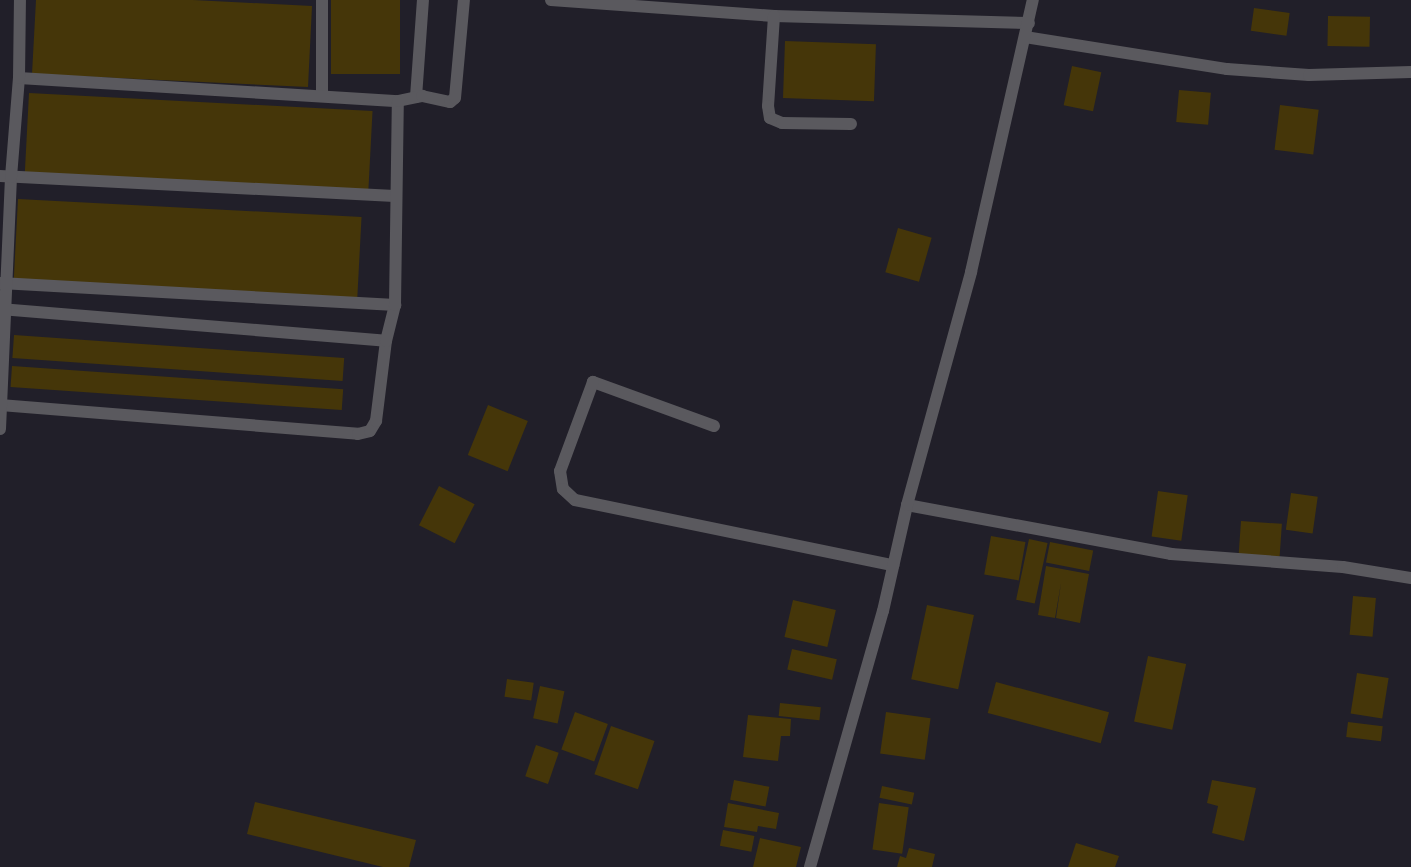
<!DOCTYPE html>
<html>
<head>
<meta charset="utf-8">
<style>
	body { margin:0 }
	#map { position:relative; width:1411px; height:867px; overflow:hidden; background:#211f29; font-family:"Varela Round",sans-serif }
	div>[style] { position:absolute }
	.building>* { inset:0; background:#453609; transform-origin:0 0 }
	.minor>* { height:12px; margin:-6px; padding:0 6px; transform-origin:6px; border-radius:6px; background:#5a595e }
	span { translate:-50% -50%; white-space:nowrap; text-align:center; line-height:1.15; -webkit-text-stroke:4.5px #211f29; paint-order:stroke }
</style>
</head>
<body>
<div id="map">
	<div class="building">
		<div style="clip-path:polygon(36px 0,193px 0,312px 6px,308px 87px,32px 74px)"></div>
		<div style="left:331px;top:0;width:69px;height:74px"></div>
		<div style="left:1254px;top:8px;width:36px;height:23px;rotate:8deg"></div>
		<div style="left:1328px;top:16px;width:42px;height:30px;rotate:1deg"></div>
		<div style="left:785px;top:41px;width:91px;height:57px;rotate:2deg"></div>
		<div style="left:1072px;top:66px;width:30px;height:40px;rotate:12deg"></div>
		<div style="left:1179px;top:90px;width:32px;height:32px;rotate:5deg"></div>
		<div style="left:29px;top:93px;width:344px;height:81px;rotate:3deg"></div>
		<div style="left:1280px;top:105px;width:39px;height:45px;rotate:7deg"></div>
		<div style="left:18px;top:199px;width:344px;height:81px;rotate:3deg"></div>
		<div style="left:898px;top:228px;width:35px;height:46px;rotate:16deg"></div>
		<div style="left:14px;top:335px;width:331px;height:23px;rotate:4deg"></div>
		<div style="left:12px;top:366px;width:332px;height:21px;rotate:4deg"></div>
		<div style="left:488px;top:405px;width:43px;height:54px;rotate:22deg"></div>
		<div style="left:439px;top:486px;width:40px;height:44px;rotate:27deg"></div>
		<div style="left:1158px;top:491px;width:30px;height:46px;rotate:8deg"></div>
		<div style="left:1291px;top:493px;width:27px;height:37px;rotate:8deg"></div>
		<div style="left:1241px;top:521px;width:41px;height:33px;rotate:4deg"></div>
		<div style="left:991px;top:536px;width:35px;height:39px;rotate:10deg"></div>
		<div style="left:1029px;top:539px;width:19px;height:62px;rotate:12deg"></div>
		<div style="left:1050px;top:542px;width:44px;height:21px;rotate:11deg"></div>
		<div style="clip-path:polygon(1046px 566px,1089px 574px,1080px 623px,1056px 618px,1061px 583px,1055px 618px,1038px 615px)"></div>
		<div style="left:1353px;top:596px;width:23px;height:39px;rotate:5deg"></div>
		<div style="left:793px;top:600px;width:44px;height:38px;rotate:13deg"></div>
		<div style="left:927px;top:605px;width:48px;height:76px;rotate:12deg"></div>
		<div style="left:792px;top:649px;width:46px;height:21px;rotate:13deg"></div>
		<div style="left:1148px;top:656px;width:39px;height:67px;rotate:12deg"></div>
		<div style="left:1357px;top:673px;width:32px;height:41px;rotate:9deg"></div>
		<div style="left:507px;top:679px;width:27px;height:18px;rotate:8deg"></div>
		<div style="left:996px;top:682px;width:117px;height:32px;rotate:15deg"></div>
		<div style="left:540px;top:686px;width:25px;height:33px;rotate:12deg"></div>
		<div style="left:780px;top:703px;width:41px;height:13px;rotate:6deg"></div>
		<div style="left:575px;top:712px;width:35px;height:40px;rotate:20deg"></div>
		<div style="left:886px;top:712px;width:45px;height:42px;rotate:8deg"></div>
		<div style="clip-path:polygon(748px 715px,791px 719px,790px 736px,781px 736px,778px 761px,743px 757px)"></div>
		<div style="left:1348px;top:722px;width:35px;height:15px;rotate:7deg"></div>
		<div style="left:611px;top:726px;width:46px;height:51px;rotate:19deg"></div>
		<div style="left:536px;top:745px;width:24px;height:33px;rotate:19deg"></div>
		<div style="left:734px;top:780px;width:36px;height:20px;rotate:11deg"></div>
		<div style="clip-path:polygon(1212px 780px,1256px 788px,1244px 841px,1212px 833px,1218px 806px,1207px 803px)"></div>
		<div style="left:882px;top:786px;width:33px;height:12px;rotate:12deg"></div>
		<div style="clip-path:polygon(255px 802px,416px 840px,409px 867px,383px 867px,247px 834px)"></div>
		<div style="clip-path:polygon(728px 803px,779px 813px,776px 829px,758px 826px,757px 832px,724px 827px)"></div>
		<div style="left:879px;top:803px;width:30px;height:47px;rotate:8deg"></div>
		<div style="left:723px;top:830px;width:32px;height:16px;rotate:11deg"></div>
		<div style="clip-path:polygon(760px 838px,801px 847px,796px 867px,753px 867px)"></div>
		<div style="clip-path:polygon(1076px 843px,1119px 856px,1115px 867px,1068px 867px)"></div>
		<div style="clip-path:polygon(909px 848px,935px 854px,932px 867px,897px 867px,900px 856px,906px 858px)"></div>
	</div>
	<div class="minor">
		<div style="left:322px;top:0;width:95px;rotate:90deg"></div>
		<div style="left:551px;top:0;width:224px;rotate:4.1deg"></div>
		<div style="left:774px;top:16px;width:255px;rotate:1.6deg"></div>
		<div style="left:774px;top:16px;width:90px;rotate:93.8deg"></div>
		<div style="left:768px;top:106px;width:12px;rotate:81deg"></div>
		<div style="left:770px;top:118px;width:13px;rotate:23deg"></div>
		<div style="left:782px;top:123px;width:69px;rotate:0.8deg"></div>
		<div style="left:1025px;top:37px;width:205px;rotate:9deg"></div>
		<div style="left:1227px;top:69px;width:82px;rotate:4.2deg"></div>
		<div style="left:1309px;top:75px;width:102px;rotate:-1.7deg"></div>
		<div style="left:19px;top:78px;width:380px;rotate:3.5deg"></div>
		<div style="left:416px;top:97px;width:97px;rotate:-85.9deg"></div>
		<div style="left:0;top:176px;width:395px;rotate:2.9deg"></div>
		<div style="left:0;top:283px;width:396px;rotate:3.2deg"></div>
		<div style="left:0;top:309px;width:387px;rotate:4.7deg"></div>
		<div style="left:0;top:405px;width:359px;rotate:4.6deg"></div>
		<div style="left:358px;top:434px;width:12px;rotate:-14deg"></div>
		<div style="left:370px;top:431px;width:12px;rotate:-59deg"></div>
		<div style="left:376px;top:421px;width:81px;rotate:-82.9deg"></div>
		<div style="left:386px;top:341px;width:37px;rotate:-76deg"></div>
		<div style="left:395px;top:305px;width:204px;rotate:-89.2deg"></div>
		<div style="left:398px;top:101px;width:25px;rotate:-12deg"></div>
		<div style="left:422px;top:96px;width:29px;rotate:12deg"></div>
		<div style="left:450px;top:102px;width:6px;rotate:-39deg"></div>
		<div style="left:455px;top:98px;width:98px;rotate:-84.8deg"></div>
		<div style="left:714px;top:426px;width:129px;rotate:-160deg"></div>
		<div style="left:593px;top:382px;width:95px;rotate:110.3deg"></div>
		<div style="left:560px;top:471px;width:18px;rotate:81deg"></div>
		<div style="left:563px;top:489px;width:16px;rotate:43deg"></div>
		<div style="left:575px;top:500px;width:325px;rotate:11.6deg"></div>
		<div style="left:0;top:429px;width:252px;rotate:-87.5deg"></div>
		<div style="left:11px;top:177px;width:99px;rotate:-85.4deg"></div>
		<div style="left:19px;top:78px;width:78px;rotate:-89.3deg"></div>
		<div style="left:907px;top:505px;width:269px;rotate:10.5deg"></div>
		<div style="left:1171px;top:554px;width:172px;rotate:4.3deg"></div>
		<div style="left:1343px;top:567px;width:69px;rotate:9.2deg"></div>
		<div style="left:810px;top:867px;width:266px;rotate:-74.1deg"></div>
		<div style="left:883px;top:611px;width:109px;rotate:-77.2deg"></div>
		<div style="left:907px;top:505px;width:242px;rotate:-74.6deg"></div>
		<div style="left:971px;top:272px;width:279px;rotate:-77.2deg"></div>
	</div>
</div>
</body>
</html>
